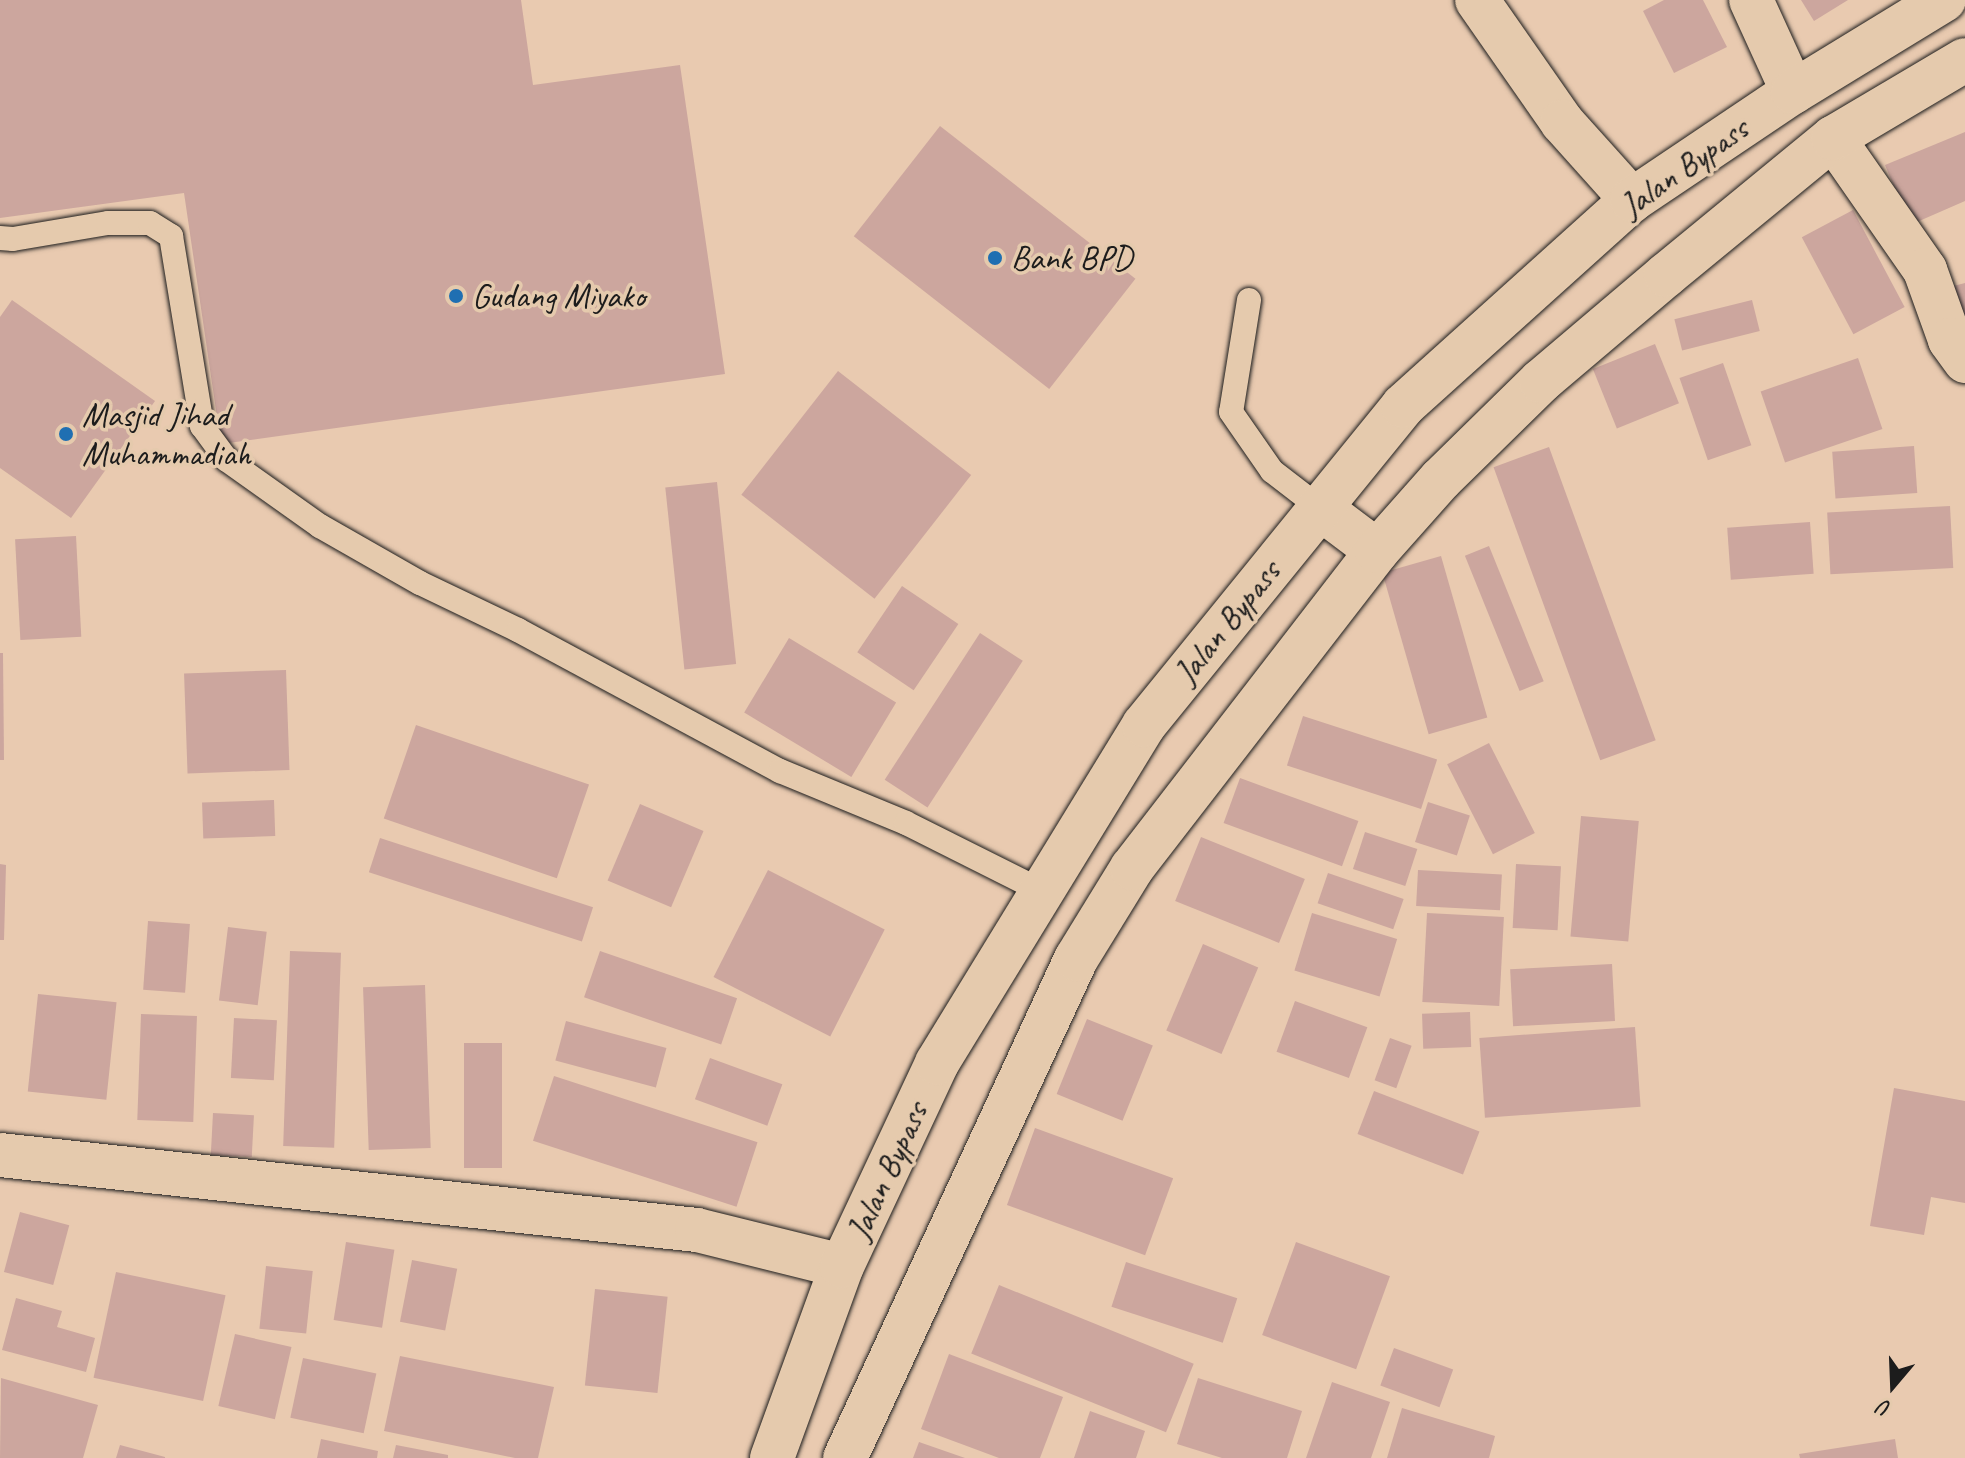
<!DOCTYPE html>
<html>
<head>
<meta charset="utf-8">
<style>
	body { margin:0 }
	#map { position:relative; width:1965px; height:1458px; overflow:hidden; background:#e9cab0; font-family:Caveat,sans-serif }
	div>[style] { position:absolute }
	.building>* { inset:0; background:#cca69e; transform-origin:0 0 }
	.roads { filter:drop-shadow(0 0 2px #1c1c1c) drop-shadow(0 0 2px #1c1c1c) }
	.service>* { height:24px; margin:-12px; padding:0 12px; transform-origin:12px; border-radius:12px; background:#e5caad }
	.minor>* { height:44px; margin:-22px; padding:0 22px; transform-origin:22px; border-radius:22px; background:#e5caad }
	.trunk>* { height:44px; margin:-22px; padding:0 22px; transform-origin:22px; border-radius:22px; background:#e5caad }
	.dots>* { width:22px; height:22px; translate:-50% -50%; box-sizing:border-box; border:4px solid #e5caad; border-radius:50% }
	span { translate:-50% -50%; white-space:nowrap; text-align:center; line-height:1.15; -webkit-text-stroke:7px #e5caad; paint-order:stroke }
	.street-label { font-size:34px; color:#1c1c1c }
	.poi-label { font-size:34px; color:#1c1c1c }
	.left { translate:0 -50%; text-align:left }
	.north { position:absolute; left:1853px; top:1346px; width:80px; height:80px; -webkit-text-stroke:6px #e5caad; paint-order:stroke; rotate:199deg; font-size:22px; font-weight:700; line-height:32px; text-align:center; color:#1c1c1c }
	.north::after { content:''; display:block; margin:auto; width:28px; height:36px; background:#1c1c1c; clip-path:polygon(50% 0,100% 100%,50% 72%,0 100%) }
</style>
</head>
<body>
<div id="map">
	<div class="building">
		<div style="clip-path:polygon(0 0,521px 0,533px 85px,680px 65px,725px 374px,221px 444px,184px 193px,0 218px)"></div>
		<div style="clip-path:polygon(1664px 0,1703px 0,1727px 47px,1674px 73px,1643px 11px)"></div>
		<div style="clip-path:polygon(1801px 0,1848px 0,1814px 21px)"></div>
		<div style="left:940px;top:126px;width:248px;height:140px;rotate:38deg"></div>
		<div style="clip-path:polygon(1965px 132px,1965px 201px,1910px 225px,1885px 165px)"></div>
		<div style="left:1853px;top:210px;width:110px;height:58px;rotate:62deg"></div>
		<div style="clip-path:polygon(1965px 283px,1965px 320px,1938px 290px)"></div>
		<div style="clip-path:polygon(12px 300px,155px 401px,71px 518px,0 468px,0 317px)"></div>
		<div style="left:1752px;top:300px;width:32px;height:80px;rotate:76deg"></div>
		<div style="left:1655px;top:344px;width:64px;height:67px;rotate:68deg"></div>
		<div style="left:1858px;top:358px;width:75px;height:103px;rotate:71deg"></div>
		<div style="left:1723px;top:363px;width:87px;height:46px;rotate:71deg"></div>
		<div style="left:838px;top:371px;width:169px;height:157px;rotate:38deg"></div>
		<div style="left:1914px;top:446px;width:47px;height:82px;rotate:86deg"></div>
		<div style="left:1549px;top:447px;width:312px;height:59px;rotate:70deg"></div>
		<div style="left:717px;top:482px;width:183px;height:52px;rotate:84deg"></div>
		<div style="left:1950px;top:506px;width:62px;height:123px;rotate:87deg"></div>
		<div style="left:1810px;top:522px;width:52px;height:83px;rotate:86deg"></div>
		<div style="left:76px;top:536px;width:101px;height:61px;rotate:87deg"></div>
		<div style="left:1489px;top:546px;width:146px;height:26px;rotate:68deg"></div>
		<div style="left:1441px;top:556px;width:168px;height:61px;rotate:74deg"></div>
		<div style="left:902px;top:586px;width:68px;height:80px;rotate:34deg"></div>
		<div style="left:980px;top:633px;width:51px;height:175px;rotate:33deg"></div>
		<div style="left:789px;top:638px;width:125px;height:87px;rotate:31deg"></div>
		<div style="clip-path:polygon(0 653px,3px 653px,4px 760px,0 760px)"></div>
		<div style="left:286px;top:670px;width:100px;height:102px;rotate:88deg"></div>
		<div style="left:1303px;top:716px;width:141px;height:52px;rotate:18deg"></div>
		<div style="left:416px;top:725px;width:183px;height:99px;rotate:19deg"></div>
		<div style="left:1489px;top:743px;width:101px;height:47px;rotate:63deg"></div>
		<div style="left:1240px;top:778px;width:126px;height:48px;rotate:20deg"></div>
		<div style="left:274px;top:800px;width:36px;height:72px;rotate:88deg"></div>
		<div style="left:1428px;top:802px;width:44px;height:42px;rotate:18deg"></div>
		<div style="left:640px;top:804px;width:69px;height:83px;rotate:23deg"></div>
		<div style="left:1581px;top:816px;width:58px;height:121px;rotate:5deg"></div>
		<div style="left:1365px;top:832px;width:55px;height:39px;rotate:18deg"></div>
		<div style="left:1201px;top:837px;width:112px;height:69px;rotate:22deg"></div>
		<div style="left:380px;top:838px;width:224px;height:36px;rotate:18deg"></div>
		<div style="clip-path:polygon(0 864px,6px 865px,4px 940px,0 940px)"></div>
		<div style="left:1516px;top:864px;width:45px;height:64px;rotate:3deg"></div>
		<div style="left:768px;top:870px;width:131px;height:120px;rotate:27deg"></div>
		<div style="left:1418px;top:870px;width:84px;height:36px;rotate:3deg"></div>
		<div style="left:1328px;top:873px;width:80px;height:32px;rotate:19deg"></div>
		<div style="left:1312px;top:913px;width:89px;height:60px;rotate:17deg"></div>
		<div style="left:1427px;top:913px;width:77px;height:89px;rotate:3deg"></div>
		<div style="left:148px;top:921px;width:42px;height:69px;rotate:4deg"></div>
		<div style="left:228px;top:927px;width:39px;height:74px;rotate:7deg"></div>
		<div style="left:1203px;top:944px;width:60px;height:94px;rotate:23deg"></div>
		<div style="left:290px;top:951px;width:51px;height:195px;rotate:2deg"></div>
		<div style="left:600px;top:951px;width:145px;height:49px;rotate:19deg"></div>
		<div style="left:1612px;top:964px;width:57px;height:102px;rotate:87deg"></div>
		<div style="left:425px;top:985px;width:163px;height:62px;rotate:88deg"></div>
		<div style="left:38px;top:994px;width:79px;height:98px;rotate:6deg"></div>
		<div style="left:1295px;top:1001px;width:77px;height:54px;rotate:20deg"></div>
		<div style="left:1470px;top:1012px;width:35px;height:48px;rotate:88deg"></div>
		<div style="left:141px;top:1014px;width:56px;height:106px;rotate:2deg"></div>
		<div style="left:234px;top:1018px;width:43px;height:60px;rotate:3deg"></div>
		<div style="left:1087px;top:1019px;width:71px;height:81px;rotate:22deg"></div>
		<div style="left:566px;top:1021px;width:104px;height:41px;rotate:15deg"></div>
		<div style="left:1635px;top:1027px;width:80px;height:156px;rotate:86deg"></div>
		<div style="left:1390px;top:1038px;width:23px;height:45px;rotate:20deg"></div>
		<div style="left:464px;top:1043px;width:38px;height:125px"></div>
		<div style="left:710px;top:1058px;width:77px;height:44px;rotate:20deg"></div>
		<div style="left:554px;top:1076px;width:214px;height:68px;rotate:18deg"></div>
		<div style="clip-path:polygon(1894px 1088px,1965px 1101px,1965px 1203px,1931px 1197px,1924px 1235px,1870px 1226px)"></div>
		<div style="left:1374px;top:1091px;width:113px;height:46px;rotate:21deg"></div>
		<div style="left:213px;top:1113px;width:41px;height:42px;rotate:3deg"></div>
		<div style="left:1035px;top:1128px;width:147px;height:82px;rotate:20deg"></div>
		<div style="left:20px;top:1212px;width:51px;height:62px;rotate:15deg"></div>
		<div style="left:346px;top:1242px;width:49px;height:79px;rotate:9deg"></div>
		<div style="left:1296px;top:1242px;width:100px;height:99px;rotate:20deg"></div>
		<div style="left:412px;top:1260px;width:46px;height:63px;rotate:11deg"></div>
		<div style="left:1126px;top:1262px;width:117px;height:47px;rotate:18deg"></div>
		<div style="left:266px;top:1266px;width:47px;height:63px;rotate:6deg"></div>
		<div style="left:116px;top:1272px;width:112px;height:108px;rotate:12deg"></div>
		<div style="left:999px;top:1285px;width:210px;height:74px;rotate:22deg"></div>
		<div style="left:595px;top:1289px;width:73px;height:97px;rotate:6deg"></div>
		<div style="clip-path:polygon(16px 1298px,62px 1311px,57px 1327px,95px 1338px,86px 1372px,2px 1350px)"></div>
		<div style="left:235px;top:1334px;width:58px;height:74px;rotate:13deg"></div>
		<div style="left:1394px;top:1348px;width:63px;height:40px;rotate:20deg"></div>
		<div style="clip-path:polygon(949px 1354px,1063px 1397px,1040px 1458px,999px 1458px,921px 1429px)"></div>
		<div style="clip-path:polygon(400px 1356px,554px 1387px,538px 1458px,515px 1458px,384px 1431px)"></div>
		<div style="left:303px;top:1358px;width:75px;height:61px;rotate:12deg"></div>
		<div style="clip-path:polygon(1px 1378px,98px 1405px,83px 1458px,0 1458px)"></div>
		<div style="clip-path:polygon(1198px 1378px,1302px 1411px,1287px 1458px,1222px 1458px,1177px 1444px)"></div>
		<div style="clip-path:polygon(1332px 1382px,1390px 1402px,1371px 1458px,1306px 1458px)"></div>
		<div style="clip-path:polygon(1402px 1408px,1495px 1436px,1489px 1458px,1387px 1458px)"></div>
		<div style="clip-path:polygon(1090px 1411px,1145px 1431px,1136px 1458px,1074px 1458px)"></div>
		<div style="clip-path:polygon(321px 1439px,378px 1451px,377px 1458px,317px 1458px)"></div>
		<div style="clip-path:polygon(1895px 1439px,1898px 1458px,1800px 1458px,1799px 1454px)"></div>
		<div style="clip-path:polygon(919px 1442px,965px 1458px,913px 1458px)"></div>
		<div style="clip-path:polygon(120px 1445px,165px 1457px,165px 1458px,116px 1458px)"></div>
		<div style="clip-path:polygon(396px 1445px,448px 1455px,448px 1458px,393px 1458px)"></div>
	</div>
	<div class="roads">
		<div class="service">
			<div style="left:0;top:238px;width:13px;rotate:4deg"></div>
			<div style="left:13px;top:239px;width:96px;rotate:-9.6deg"></div>
			<div style="left:108px;top:223px;width:42px"></div>
			<div style="left:150px;top:223px;width:25px;rotate:32deg"></div>
			<div style="left:171px;top:236px;width:193px;rotate:80.7deg"></div>
			<div style="left:202px;top:426px;width:42px;rotate:53.7deg"></div>
			<div style="left:227px;top:460px;width:114px;rotate:35.4deg"></div>
			<div style="left:320px;top:526px;width:115px;rotate:29.7deg"></div>
			<div style="left:420px;top:583px;width:109px;rotate:25.6deg"></div>
			<div style="left:518px;top:630px;width:298px;rotate:28.3deg"></div>
			<div style="left:780px;top:771px;width:136px;rotate:22.4deg"></div>
			<div style="left:906px;top:823px;width:152px;rotate:26.6deg"></div>
			<div style="left:1249px;top:300px;width:113px;rotate:99.1deg"></div>
			<div style="left:1231px;top:412px;width:72px;rotate:55.2deg"></div>
			<div style="left:1272px;top:471px;width:61px;rotate:37.6deg"></div>
		</div>
		<div class="minor">
			<div style="left:1477px;top:0;width:149px;rotate:55.1deg"></div>
			<div style="left:1562px;top:122px;width:105px;rotate:48.1deg"></div>
			<div style="left:1751px;top:0;width:101px;rotate:65.5deg"></div>
			<div style="left:1833px;top:138px;width:161px;rotate:55.1deg"></div>
			<div style="left:1925px;top:270px;width:74px;rotate:70.3deg"></div>
			<div style="left:1950px;top:340px;width:26px;rotate:54deg"></div>
			<div style="left:0;top:1155px;width:701px;rotate:6.14deg"></div>
			<div style="left:697px;top:1230px;width:149px;rotate:13.9deg"></div>
		</div>
		<div class="trunk">
			<div style="left:1320px;top:508px;width:71px;rotate:37deg"></div>
			<div style="left:772px;top:1458px;width:204px;rotate:-70deg"></div>
			<div style="left:842px;top:1266px;width:224px;rotate:-64.9deg"></div>
			<div style="left:937px;top:1063px;width:396px;rotate:-58.5deg"></div>
			<div style="left:1144px;top:725px;width:411px;rotate:-50.9deg"></div>
			<div style="left:1403px;top:406px;width:308px;rotate:-42deg"></div>
			<div style="left:1632px;top:200px;width:194px;rotate:-33.9deg"></div>
			<div style="left:1793px;top:92px;width:177px;rotate:-31.4deg"></div>
			<div style="left:845px;top:1458px;width:550px;rotate:-65.16deg"></div>
			<div style="left:1076px;top:959px;width:107px;rotate:-58.4deg"></div>
			<div style="left:1132px;top:868px;width:401px;rotate:-52.3deg"></div>
			<div style="left:1377px;top:551px;width:96px;rotate:-48.4deg"></div>
			<div style="left:1441px;top:479px;width:140px;rotate:-44.4deg"></div>
			<div style="left:1541px;top:381px;width:164px;rotate:-40.3deg"></div>
			<div style="left:1666px;top:275px;width:216px;rotate:-39.4deg"></div>
			<div style="left:1833px;top:138px;width:153px;rotate:-30.6deg"></div>
		</div>
	</div>
	<div class="dots">
		<div style="left:995px;top:258px;background:#1f6fb2"></div>
		<div style="left:456px;top:296px;background:#1f6fb2"></div>
		<div style="left:66px;top:434px;background:#1f6fb2"></div>
	</div>
	<div class="street-label">
		<span style="left:1684px;top:167px;rotate:-35deg">Jalan Bypass</span>
		<span style="left:1227px;top:622px;rotate:-51deg">Jalan Bypass</span>
		<span style="left:887px;top:1171px;rotate:-65deg">Jalan Bypass</span>
	</div>
	<div class="poi-label">
		<span class="left" style="left:1011px;top:258px">Bank BPD</span>
		<span class="left" style="left:472px;top:296px">Gudang Miyako</span>
		<span class="left" style="left:82px;top:434px">Masjid Jihad<br>Muhammadiah</span>
	</div>
	<div class="north">U</div>
</div>
</body>
</html>
